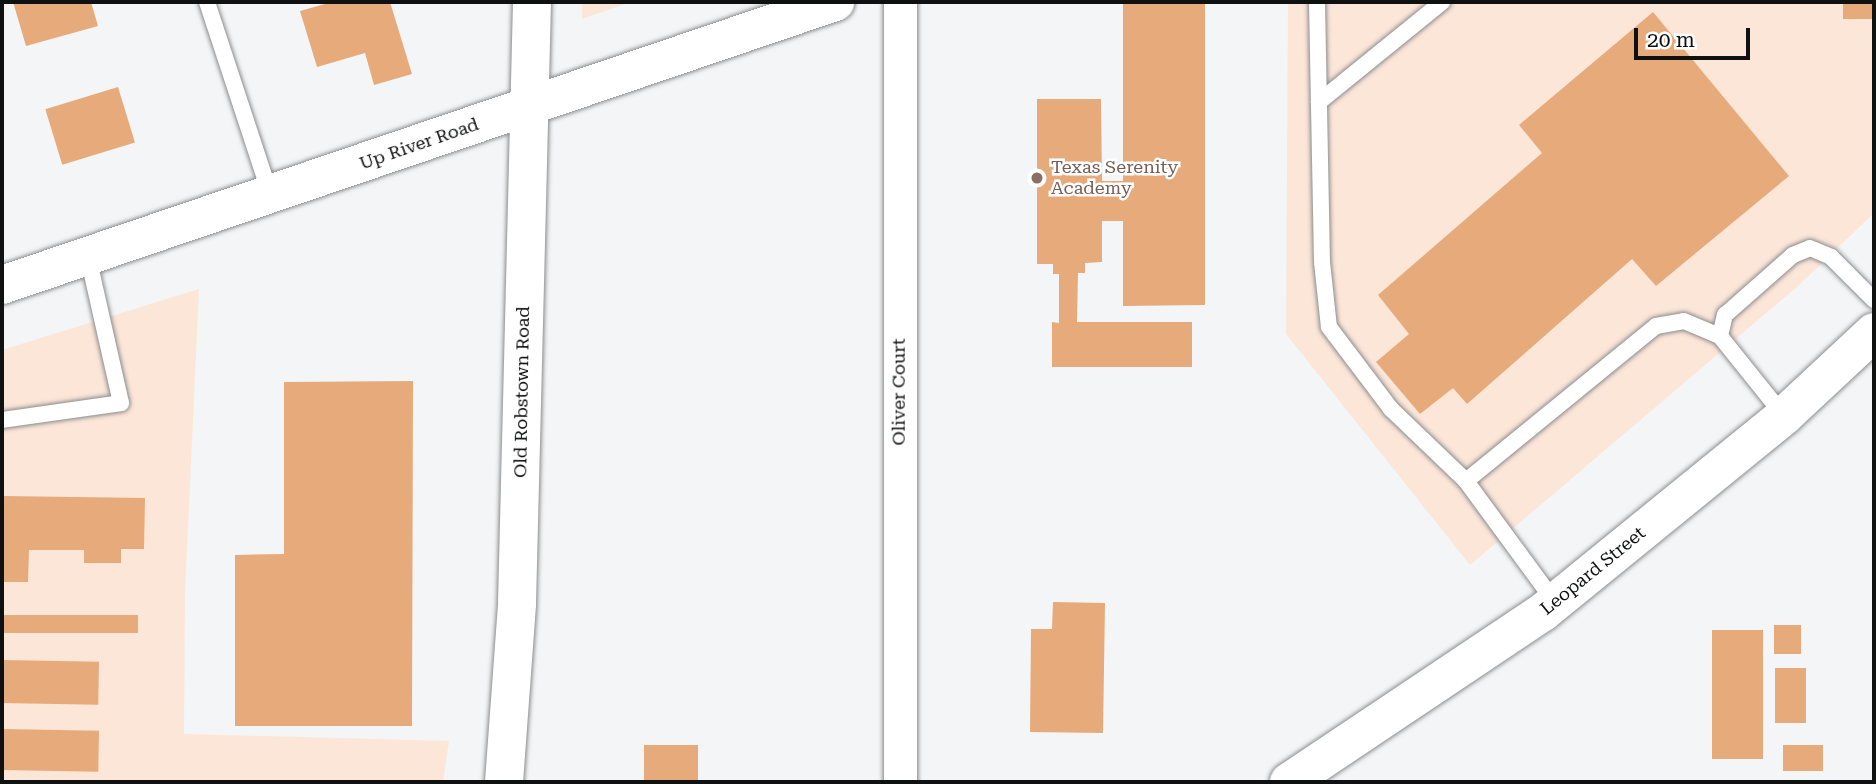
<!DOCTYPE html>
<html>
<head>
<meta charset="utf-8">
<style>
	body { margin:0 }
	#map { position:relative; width:1876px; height:784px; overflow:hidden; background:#f4f5f6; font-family:"Roboto Serif",serif }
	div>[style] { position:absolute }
	.commercial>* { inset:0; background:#fce6d8 }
	.building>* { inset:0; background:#e6aa7b; transform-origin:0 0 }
	.roads { filter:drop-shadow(0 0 2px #8c8d8e) drop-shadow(0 0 2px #8c8d8e) }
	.lane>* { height:16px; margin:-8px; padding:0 8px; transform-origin:8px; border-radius:8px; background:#fff }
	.street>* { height:33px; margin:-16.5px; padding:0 16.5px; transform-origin:16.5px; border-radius:16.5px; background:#fff }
	.secondary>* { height:38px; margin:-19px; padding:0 19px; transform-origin:19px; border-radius:19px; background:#fff }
	.dots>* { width:19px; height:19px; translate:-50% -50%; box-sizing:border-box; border:4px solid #fff; border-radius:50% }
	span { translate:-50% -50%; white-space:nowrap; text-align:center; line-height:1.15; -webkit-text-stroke:5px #fff; paint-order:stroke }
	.street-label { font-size:18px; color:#0f1010 }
	.education-label { font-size:18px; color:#785e54 }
	.left { translate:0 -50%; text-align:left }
	.frame { position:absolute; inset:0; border:4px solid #0f1010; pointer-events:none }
	.scale { position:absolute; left:1634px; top:28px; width:116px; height:32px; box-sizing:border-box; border:4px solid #0f1010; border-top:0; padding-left:9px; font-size:21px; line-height:24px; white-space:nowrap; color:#0f1010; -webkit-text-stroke:5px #fff; paint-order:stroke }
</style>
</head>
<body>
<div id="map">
	<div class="commercial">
		<div style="clip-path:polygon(582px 2px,631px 2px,582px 19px)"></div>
		<div style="clip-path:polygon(1288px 2px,1874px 2px,1874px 213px,1798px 286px,1470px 565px,1286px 334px)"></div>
		<div style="clip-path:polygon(199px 289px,185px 593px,184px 734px,449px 741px,443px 782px,2px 782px,2px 350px)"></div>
	</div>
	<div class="building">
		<div style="clip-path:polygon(13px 2px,91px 2px,98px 26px,26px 46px)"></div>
		<div style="clip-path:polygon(332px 2px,390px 2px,412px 74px,374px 85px,365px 53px,317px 67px,300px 11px)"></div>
		<div style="clip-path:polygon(1123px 2px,1205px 2px,1205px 305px,1123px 306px,1123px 221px,1102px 221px,1102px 262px,1085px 263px,1085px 273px,1078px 273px,1077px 322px,1192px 322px,1192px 367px,1052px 367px,1052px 322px,1059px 323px,1059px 274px,1053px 274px,1053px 264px,1037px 264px,1037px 99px,1101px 99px,1102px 181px,1123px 181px)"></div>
		<div style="left:1843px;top:2px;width:31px;height:17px"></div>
		<div style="clip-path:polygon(1653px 12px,1789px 176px,1656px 286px,1632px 259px,1467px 404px,1453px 388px,1420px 414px,1376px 362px,1409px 334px,1378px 295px,1542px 153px,1519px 125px)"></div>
		<div style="left:118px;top:87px;width:58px;height:76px;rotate:73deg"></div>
		<div style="clip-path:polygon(413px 381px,412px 726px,235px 726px,235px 555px,284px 554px,284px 382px)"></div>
		<div style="clip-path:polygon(2px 496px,145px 498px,144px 549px,121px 549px,121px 563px,84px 563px,84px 550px,29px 550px,28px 582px,2px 582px)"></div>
		<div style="clip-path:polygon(1053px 602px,1105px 603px,1103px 733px,1030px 732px,1031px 629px,1052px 629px)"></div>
		<div style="left:2px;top:615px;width:136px;height:18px"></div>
		<div style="left:1774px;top:625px;width:27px;height:29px"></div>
		<div style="left:1712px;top:630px;width:51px;height:129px"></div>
		<div style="left:2px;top:660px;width:97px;height:43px;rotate:1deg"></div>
		<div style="left:1775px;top:668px;width:31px;height:55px"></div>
		<div style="left:2px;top:729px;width:97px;height:41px;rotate:1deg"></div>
		<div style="left:644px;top:745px;width:54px;height:37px"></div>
		<div style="left:1783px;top:745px;width:40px;height:26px"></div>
	</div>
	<div class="roads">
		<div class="lane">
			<div style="left:207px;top:2px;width:202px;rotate:71.8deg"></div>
			<div style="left:1317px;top:2px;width:260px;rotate:88.9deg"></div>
			<div style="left:1322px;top:262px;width:65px;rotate:83.9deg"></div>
			<div style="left:1329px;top:327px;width:103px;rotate:52.9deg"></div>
			<div style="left:1391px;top:409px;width:104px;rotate:43.8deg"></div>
			<div style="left:1466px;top:481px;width:150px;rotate:53.7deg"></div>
			<div style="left:1319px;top:102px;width:159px;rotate:-39.1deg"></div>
			<div style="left:1784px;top:416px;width:102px;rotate:-128.7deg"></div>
			<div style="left:1720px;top:336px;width:22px;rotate:-77deg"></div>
			<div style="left:1725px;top:315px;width:91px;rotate:-41.4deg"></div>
			<div style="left:1793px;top:255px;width:18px;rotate:-22deg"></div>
			<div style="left:1810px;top:248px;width:23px;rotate:23deg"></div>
			<div style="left:1831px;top:257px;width:61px;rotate:45deg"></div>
			<div style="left:2px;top:420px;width:120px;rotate:-8.1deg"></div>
			<div style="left:121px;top:403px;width:151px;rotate:-102.7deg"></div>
			<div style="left:1466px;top:481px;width:245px;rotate:-39.2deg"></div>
			<div style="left:1656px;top:326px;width:28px;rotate:-10deg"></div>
			<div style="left:1684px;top:321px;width:39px;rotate:23deg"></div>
		</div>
		<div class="street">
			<div style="left:900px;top:782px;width:780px;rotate:-90deg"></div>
		</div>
		<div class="secondary">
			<div style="left:2px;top:285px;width:880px;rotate:-18.76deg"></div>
			<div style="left:504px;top:782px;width:179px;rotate:-85.8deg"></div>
			<div style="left:517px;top:603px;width:601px;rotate:-88.57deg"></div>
			<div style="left:1289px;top:782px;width:306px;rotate:-33.8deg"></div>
			<div style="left:1543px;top:612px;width:311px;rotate:-39.1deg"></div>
			<div style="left:1784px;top:416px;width:123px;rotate:-43deg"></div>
		</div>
	</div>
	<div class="dots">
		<div style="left:1037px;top:178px;background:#8d6e63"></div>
	</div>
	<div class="street-label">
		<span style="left:419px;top:144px;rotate:-19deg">Up River Road</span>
		<span style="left:522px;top:392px;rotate:-89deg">Old Robstown Road</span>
		<span style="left:899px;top:392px;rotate:-90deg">Oliver Court</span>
		<span style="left:1593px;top:571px;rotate:-39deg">Leopard Street</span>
	</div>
	<div class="education-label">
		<span class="left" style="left:1051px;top:178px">Texas Serenity<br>Academy</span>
	</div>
	<div class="frame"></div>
	<div class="scale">20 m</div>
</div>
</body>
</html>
